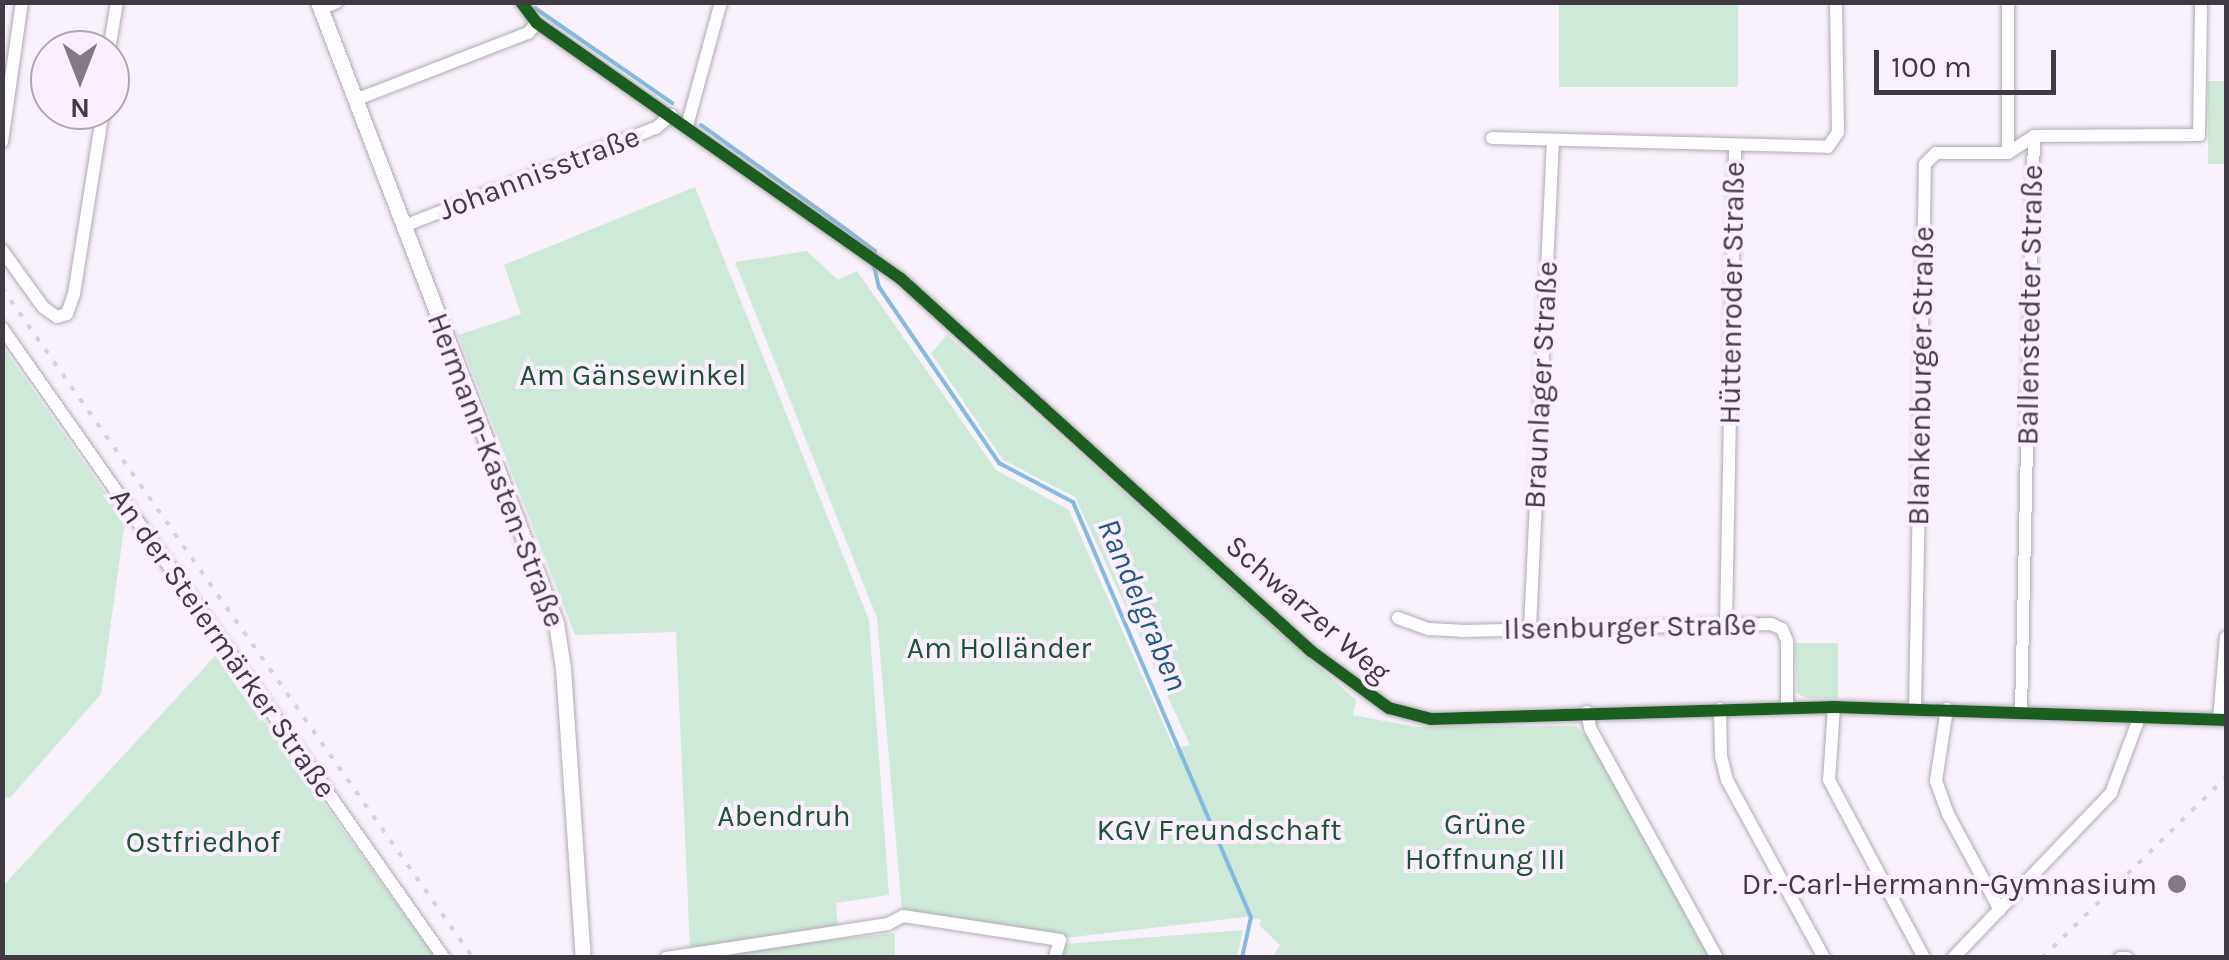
<!DOCTYPE html>
<html>
<head>
<meta charset="utf-8">
<style>
	body { margin:0 }
	#map { position:relative; width:2229px; height:960px; overflow:hidden; background:#f9f2fc; font-family:Karla,sans-serif }
	div>[style] { position:absolute }
	.green>* { inset:0; background:#cfe9d8; transform-origin:0 0 }
	.stream>* { height:4px; margin:-2px; padding:0 2px; transform-origin:2px; border-radius:2px; background:#83bae2 }
	.roads { filter:drop-shadow(0 0 2px #b0aab3) drop-shadow(0 0 2px #b0aab3) }
	.minor>* { height:12px; margin:-6px; padding:0 6px; transform-origin:6px; border-radius:6px; background:#fefdff }
	.tertiary>* { height:15px; margin:-7.5px; padding:0 7.5px; transform-origin:7.5px; border-radius:7.5px; background:#fefdff }
	.rail>* { height:4px; margin-top:-2px; transform-origin:0; background:repeating-linear-gradient(90deg,#d6d3d7 0 5px,transparent 0 15px) }
	.cycleway>* { height:12px; margin:-6px; padding:0 6px; transform-origin:6px; border-radius:6px; background:#1b5e20 }
	.dots>* { width:28px; height:28px; translate:-50% -50%; box-sizing:border-box; border:5px solid #fbefff; border-radius:50% }
	span { translate:-50% -50%; white-space:nowrap; text-align:center; line-height:1.15; -webkit-text-stroke:8px #fbefff; paint-order:stroke }
	.street-label { font-size:30px; color:#413943 }
	.park-label { font-size:30px; color:#1b5430 }
	.poi-label { font-size:30px; color:#413943 }
	.right { translate:-100% -50%; text-align:right }
	.water-label { font-size:32px; color:#1f5a7f; font-style:italic }
	.frame { position:absolute; inset:0; border:5px solid #413943; pointer-events:none }
	.north { position:absolute; left:30px; top:30px; width:100px; height:100px; box-sizing:border-box; background:#fbefff; border:2px solid #b1a6b4; border-radius:50%; rotate:180deg; font-size:28px; font-weight:700; line-height:40px; text-align:center; color:#413943 }
	.north::after { content:''; display:block; margin:auto; width:35px; height:45px; background:#817a84; clip-path:polygon(50% 0,100% 100%,50% 72%,0 100%) }
	.scale { position:absolute; left:1874px; top:50px; width:182px; height:45px; box-sizing:border-box; border:5px solid #413943; border-top:0; padding-left:12px; font-size:30px; line-height:35px; white-space:nowrap; color:#413943; -webkit-text-stroke:8px #fbefff; paint-order:stroke }
</style>
</head>
<body>
<div id="map">
	<div class="green">
		<div style="left:1559px;top:3px;width:179px;height:84px"></div>
		<div style="left:2208px;top:81px;width:18px;height:83px"></div>
		<div style="clip-path:polygon(695px 187px,869px 620px,889px 895px,836px 903px,838px 929px,690px 949px,676px 632px,575px 635px,458px 335px,521px 314px,504px 265px)"></div>
		<div style="clip-path:polygon(807px 251px,838px 280px,857px 271px,996px 470px,1069px 510px,1174px 748px,1190px 745px,1075px 497px,1003px 460px,931px 353px,947px 335px,1356px 700px,1353px 715px,1416px 727px,1576px 726px,1587px 737px,1711px 957px,1273px 957px,1280px 945px,1259px 925px,1262px 920px,1246px 917px,1065px 938px,902px 911px,877px 618px,735px 262px)"></div>
		<div style="clip-path:polygon(2px 346px,125px 521px,101px 694px,10px 798px,2px 798px)"></div>
		<div style="clip-path:polygon(1795px 643px,1838px 643px,1838px 698px,1805px 698px,1797px 693px)"></div>
		<div style="clip-path:polygon(216px 655px,435px 957px,3px 957px,3px 886px)"></div>
		<div style="clip-path:polygon(1243px 930px,1237px 957px,1060px 958px,1064px 944px)"></div>
		<div style="clip-path:polygon(895px 933px,895px 957px,707px 958px,707px 954px)"></div>
	</div>
	<div class="stream">
		<div style="left:535px;top:8px;width:167px;rotate:34.7deg"></div>
		<div style="left:701px;top:125px;width:180px;rotate:35.7deg"></div>
		<div style="left:847px;top:230px;width:35px;rotate:37deg"></div>
		<div style="left:875px;top:251px;width:5px;rotate:101deg"></div>
		<div style="left:874px;top:266px;width:22px;rotate:77deg"></div>
		<div style="left:879px;top:287px;width:213px;rotate:55.7deg"></div>
		<div style="left:999px;top:463px;width:84px;rotate:27.8deg"></div>
		<div style="left:1073px;top:502px;width:452px;rotate:66.8deg"></div>
		<div style="left:1251px;top:917px;width:42px;rotate:102.4deg"></div>
	</div>
	<div class="roads">
		<div class="minor">
			<div style="left:521px;top:2px;width:26px;rotate:53deg"></div>
			<div style="left:537px;top:23px;width:444px;rotate:35.1deg"></div>
			<div style="left:900px;top:278px;width:555px;rotate:42.23deg"></div>
			<div style="left:1311px;top:651px;width:97px;rotate:36.2deg"></div>
			<div style="left:1389px;top:708px;width:43px;rotate:14.7deg"></div>
			<div style="left:1431px;top:719px;width:403px;rotate:-1.7deg"></div>
			<div style="left:1834px;top:707px;width:392px;rotate:1.9deg"></div>
			<div style="left:320px;top:9px;width:18px;rotate:-22deg"></div>
			<div style="left:109px;top:50px;width:49px;rotate:-80.5deg"></div>
			<div style="left:355px;top:100px;width:186px;rotate:-21.2deg"></div>
			<div style="left:528px;top:33px;width:13px;rotate:-48deg"></div>
			<div style="left:687px;top:126px;width:129px;rotate:-74.7deg"></div>
			<div style="left:1492px;top:138px;width:336px;rotate:1.5deg"></div>
			<div style="left:1828px;top:147px;width:18px;rotate:-56deg"></div>
			<div style="left:1838px;top:132px;width:130px;rotate:-90.9deg"></div>
			<div style="left:2px;top:142px;width:141px;rotate:-81.9deg"></div>
			<div style="left:2008px;top:153px;width:151px;rotate:-90deg"></div>
			<div style="left:404px;top:226px;width:270px;rotate:-21.3deg"></div>
			<div style="left:656px;top:128px;width:20px;rotate:-41deg"></div>
			<div style="left:2px;top:250px;width:70px;rotate:54.3deg"></div>
			<div style="left:43px;top:307px;width:17px;rotate:36deg"></div>
			<div style="left:57px;top:317px;width:10px;rotate:-17deg"></div>
			<div style="left:67px;top:314px;width:21px;rotate:-71deg"></div>
			<div style="left:74px;top:294px;width:186px;rotate:-81deg"></div>
			<div style="left:2px;top:328px;width:770px;rotate:54.95deg"></div>
			<div style="left:1398px;top:618px;width:33px;rotate:20deg"></div>
			<div style="left:1429px;top:629px;width:33px;rotate:3deg"></div>
			<div style="left:1462px;top:631px;width:309px;rotate:-1.3deg"></div>
			<div style="left:1771px;top:624px;width:12px;rotate:24deg"></div>
			<div style="left:1782px;top:629px;width:13px;rotate:67deg"></div>
			<div style="left:1787px;top:641px;width:67px;rotate:90deg"></div>
			<div style="left:1726px;top:622px;width:475px;rotate:-88.9deg"></div>
			<div style="left:1530px;top:628px;width:488px;rotate:-87.3deg"></div>
			<div style="left:1834px;top:707px;width:73px;rotate:93.9deg"></div>
			<div style="left:1829px;top:780px;width:202px;rotate:61.9deg"></div>
			<div style="left:1915px;top:708px;width:544px;rotate:-88.95deg"></div>
			<div style="left:1925px;top:164px;width:16px;rotate:-45deg"></div>
			<div style="left:1936px;top:153px;width:72px"></div>
			<div style="left:2008px;top:153px;width:31px;rotate:-33deg"></div>
			<div style="left:1720px;top:709px;width:47px;rotate:88.8deg"></div>
			<div style="left:1721px;top:756px;width:25px;rotate:76deg"></div>
			<div style="left:1727px;top:780px;width:203px;rotate:61.4deg"></div>
			<div style="left:1947px;top:709px;width:73px;rotate:98.7deg"></div>
			<div style="left:1936px;top:781px;width:35px;rotate:70deg"></div>
			<div style="left:1948px;top:814px;width:109px;rotate:61.6deg"></div>
			<div style="left:1587px;top:712px;width:16px;rotate:79deg"></div>
			<div style="left:1590px;top:728px;width:263px;rotate:61.1deg"></div>
			<div style="left:2021px;top:712px;width:576px;rotate:-88.71deg"></div>
			<div style="left:2034px;top:136px;width:165px;rotate:-0.3deg"></div>
			<div style="left:2199px;top:135px;width:133px;rotate:-89.1deg"></div>
			<div style="left:2219px;top:720px;width:83px;rotate:-85.2deg"></div>
			<div style="left:666px;top:958px;width:225px;rotate:-8.7deg"></div>
			<div style="left:888px;top:924px;width:17px;rotate:-28deg"></div>
			<div style="left:903px;top:916px;width:159px;rotate:8.7deg"></div>
			<div style="left:1060px;top:940px;width:19px;rotate:106deg"></div>
			<div style="left:1953px;top:958px;width:228px;rotate:-46.2deg"></div>
			<div style="left:2111px;top:793px;width:82px;rotate:-69.4deg"></div>
			<div style="left:2120px;top:958px;width:7px"></div>
		</div>
		<div class="tertiary">
			<div style="left:318px;top:2px;width:665px;rotate:69.03deg"></div>
			<div style="left:556px;top:623px;width:46px;rotate:81.2deg"></div>
			<div style="left:563px;top:668px;width:291px;rotate:86.1deg"></div>
		</div>
	</div>
	<div class="rail">
		<div style="left:2px;top:288px;width:819px;rotate:54.89deg"></div>
		<div style="left:2042px;top:958px;width:258px;rotate:-44.5deg"></div>
	</div>
	<div class="cycleway">
		<div style="left:521px;top:2px;width:26px;rotate:53deg"></div>
		<div style="left:537px;top:23px;width:444px;rotate:35.1deg"></div>
		<div style="left:900px;top:278px;width:555px;rotate:42.23deg"></div>
		<div style="left:1311px;top:651px;width:97px;rotate:36.2deg"></div>
		<div style="left:1389px;top:708px;width:43px;rotate:14.7deg"></div>
		<div style="left:1431px;top:719px;width:403px;rotate:-1.7deg"></div>
		<div style="left:1834px;top:707px;width:392px;rotate:1.9deg"></div>
	</div>
	<div class="dots">
		<div style="left:2177px;top:884px;background:#817a84"></div>
	</div>
	<div class="street-label">
		<span style="left:539px;top:173px;rotate:-21deg">Johannisstraße</span>
		<span style="left:1732px;top:293px;rotate:-89deg">Hüttenroder Straße</span>
		<span style="left:2030px;top:305px;rotate:-89deg">Ballenstedter Straße</span>
		<span style="left:1921px;top:376px;rotate:-89deg">Blankenburger Straße</span>
		<span style="left:1541px;top:385px;rotate:-87deg">Braunlager Straße</span>
		<span style="left:496px;top:470px;rotate:69deg">Hermann-Kasten-Straße</span>
		<span style="left:1308px;top:609px;rotate:41deg">Schwarzer Weg</span>
		<span style="left:1630px;top:627px;rotate:-1deg">Ilsenburger Straße</span>
		<span style="left:223px;top:643px;rotate:55deg">An der Steiermärker Straße</span>
	</div>
	<div class="park-label">
		<span style="left:633px;top:375px">Am Gänsewinkel</span>
		<span style="left:999px;top:648px">Am Holländer</span>
		<span style="left:784px;top:816px">Abendruh</span>
		<span style="left:1485px;top:841px">Grüne<br>Hoffnung III</span>
		<span style="left:1219px;top:830px">KGV Freundschaft</span>
		<span style="left:203px;top:842px">Ostfriedhof</span>
	</div>
	<div class="poi-label">
		<span class="right" style="left:2157px;top:884px">Dr.-Carl-Hermann-Gymnasium</span>
	</div>
	<div class="water-label">
		<span style="left:1142px;top:605px;rotate:67deg">Randelgraben</span>
	</div>
	<div class="frame"></div>
	<div class="north">N</div>
	<div class="scale">100 m</div>
</div>
</body>
</html>
